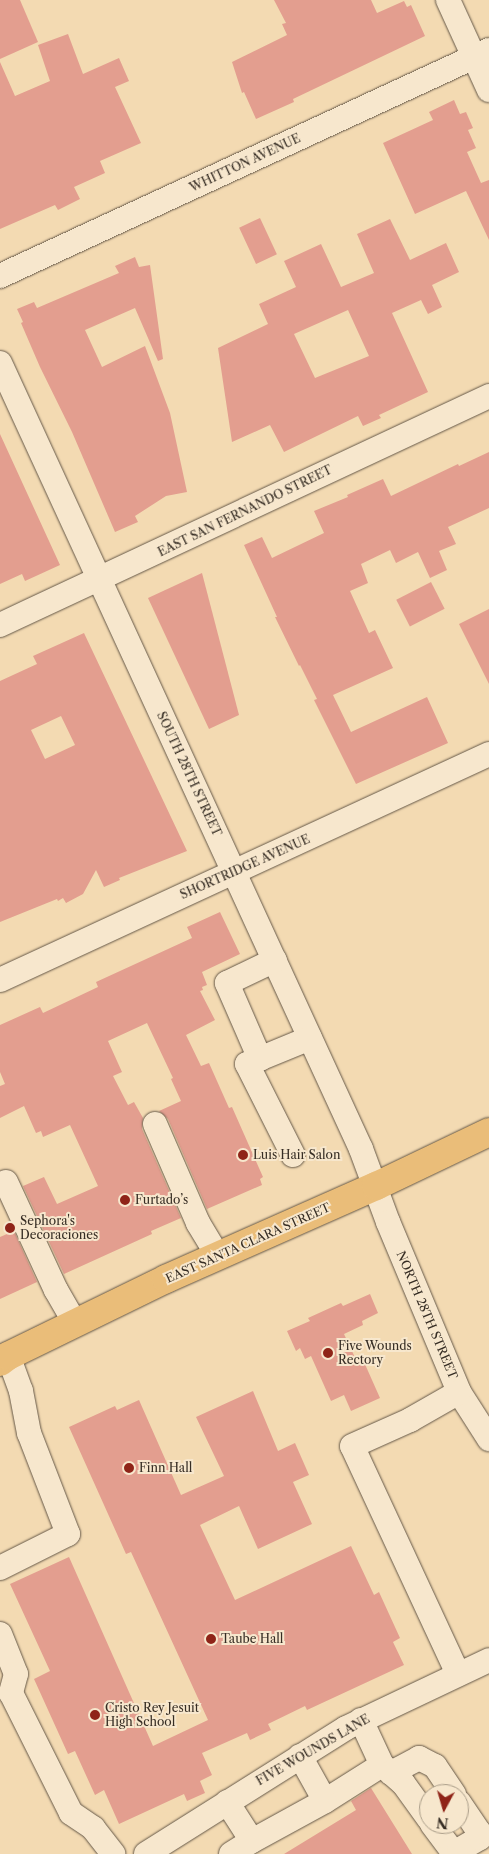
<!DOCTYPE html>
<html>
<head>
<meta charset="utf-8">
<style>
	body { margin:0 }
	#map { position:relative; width:489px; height:1854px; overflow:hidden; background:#f3dab2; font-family:"Libre Caslon Text",serif }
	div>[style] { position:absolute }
	.building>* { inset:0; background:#e39e8f; transform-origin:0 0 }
	.roads { filter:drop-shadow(0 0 1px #655848) drop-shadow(0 0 1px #655848) }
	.minor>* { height:24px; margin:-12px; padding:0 12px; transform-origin:12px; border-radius:12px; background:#f7e7cd }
	.major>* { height:28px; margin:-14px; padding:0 14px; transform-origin:14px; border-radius:14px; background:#eabd79 }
	.dots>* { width:14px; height:14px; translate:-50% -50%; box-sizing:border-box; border:2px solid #f7e7cd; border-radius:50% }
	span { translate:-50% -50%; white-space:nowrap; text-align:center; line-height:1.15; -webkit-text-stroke:4px #f7e7cd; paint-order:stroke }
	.street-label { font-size:12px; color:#362d24 }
	.poi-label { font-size:12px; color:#362d24 }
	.left { translate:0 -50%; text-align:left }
	.north { position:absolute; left:419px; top:1784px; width:50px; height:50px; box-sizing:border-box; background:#f7e7cd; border:1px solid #aa9d89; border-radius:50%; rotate:186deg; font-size:14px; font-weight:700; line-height:20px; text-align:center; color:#362d24 }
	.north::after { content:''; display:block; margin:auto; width:18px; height:22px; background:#8f2418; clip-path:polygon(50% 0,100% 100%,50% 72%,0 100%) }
</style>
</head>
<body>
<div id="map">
	<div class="building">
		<div style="clip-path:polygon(0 0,20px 0,38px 42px,0 59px)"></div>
		<div style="clip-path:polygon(274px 0,371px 0,377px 13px,404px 1px,407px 7px,411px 5px,425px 36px,293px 99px,294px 102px,256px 119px,244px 92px,242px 93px,232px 62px,287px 35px,282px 24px,286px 23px)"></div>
		<div style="clip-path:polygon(68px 34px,83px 74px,119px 58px,129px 81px,115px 87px,141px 143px,100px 161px,105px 173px,74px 187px,80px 199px,58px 210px,55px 205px,0 229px,0 62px,15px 96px,50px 81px,38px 45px)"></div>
		<div style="clip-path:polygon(454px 100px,460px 114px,466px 112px,473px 128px,468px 130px,476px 148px,467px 152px,481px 183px,489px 180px,489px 240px,466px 191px,415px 214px,383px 143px,433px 120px,429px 112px)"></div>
		<div style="left:260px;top:218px;width:40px;height:23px;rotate:65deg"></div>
		<div style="clip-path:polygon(evenodd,390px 219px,410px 260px,446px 243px,459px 272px,432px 285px,442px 307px,428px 314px,421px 300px,392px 313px,428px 392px,379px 415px,381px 418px,363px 426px,358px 416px,284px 452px,270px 425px,232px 442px,218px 348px,268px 324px,259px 304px,296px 287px,284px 261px,321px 244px,341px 287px,374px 273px,357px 234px,390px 219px,348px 310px,369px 356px,315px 378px,294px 334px,348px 310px)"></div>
		<div style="clip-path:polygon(135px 257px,139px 267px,150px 265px,163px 359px,158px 361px,135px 308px,85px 330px,102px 367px,145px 346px,170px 413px,187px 492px,166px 496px,135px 516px,138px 522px,115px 532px,72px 432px,40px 367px,21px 323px,23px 322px,17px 309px,34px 302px,37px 308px,119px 273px,115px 266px)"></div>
		<div style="clip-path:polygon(0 434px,60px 565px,25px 581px,22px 574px,0 584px)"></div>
		<div style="clip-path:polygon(489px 452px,489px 508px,448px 527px,456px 544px,439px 551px,447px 570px,430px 578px,418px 552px,396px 563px,390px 550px,361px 564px,368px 583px,350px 591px,369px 633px,375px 630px,393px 668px,333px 695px,351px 732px,427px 697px,448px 743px,356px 784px,314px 700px,317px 699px,300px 665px,299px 666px,275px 617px,277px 617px,244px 545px,262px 537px,272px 558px,324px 533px,314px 511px,348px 497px,347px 495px,383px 479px,391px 496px,458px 464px,459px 466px)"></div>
		<div style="clip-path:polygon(202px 573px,239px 715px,209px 729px,148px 598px)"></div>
		<div style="left:431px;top:582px;width:30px;height:39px;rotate:63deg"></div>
		<div style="clip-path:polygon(489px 609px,489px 684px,459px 624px)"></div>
		<div style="clip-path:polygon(evenodd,84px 633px,187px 851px,119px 878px,120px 880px,104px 887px,96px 870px,83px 894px,66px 903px,63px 898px,58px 901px,57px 899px,0 922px,0 681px,37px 664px,33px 656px,84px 633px,61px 716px,75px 745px,45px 759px,31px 730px,61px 716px)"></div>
		<div style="clip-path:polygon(220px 912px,240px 954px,202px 972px,207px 985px,202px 987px,203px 990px,200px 991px,215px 1020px,186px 1035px,201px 1066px,209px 1063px,229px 1108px,232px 1107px,263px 1177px,260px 1179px,262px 1185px,207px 1209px,168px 1119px,159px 1111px,181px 1101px,171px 1079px,173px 1078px,147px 1023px,108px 1041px,122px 1072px,113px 1076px,128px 1105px,134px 1102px,143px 1118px,142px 1129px,181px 1218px,151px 1231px,152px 1234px,64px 1274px,23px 1186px,44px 1177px,57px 1204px,98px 1186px,70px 1125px,43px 1137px,41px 1131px,36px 1133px,24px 1106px,0 1118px,0 1086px,5px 1084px,0 1072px,0 1025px,40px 1007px,43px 1013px,98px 987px,96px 982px,192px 938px,187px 927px)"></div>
		<div style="clip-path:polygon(14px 1231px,37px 1282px,0 1299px,0 1237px)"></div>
		<div style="clip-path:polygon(370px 1294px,378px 1313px,362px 1321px,363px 1325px,344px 1334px,358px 1364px,364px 1362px,380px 1398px,351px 1411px,344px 1395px,331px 1401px,311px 1356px,305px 1359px,300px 1348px,296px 1351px,287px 1331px,310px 1321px,308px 1318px,341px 1303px,343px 1306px)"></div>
		<div style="clip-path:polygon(253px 1391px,278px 1451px,295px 1443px,309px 1475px,293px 1482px,312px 1524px,258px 1549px,239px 1506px,200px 1525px,235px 1600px,351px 1546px,374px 1595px,379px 1592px,400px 1638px,393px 1642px,404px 1665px,307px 1710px,305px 1706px,268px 1724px,271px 1730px,250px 1740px,247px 1733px,202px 1753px,212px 1775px,200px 1781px,205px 1793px,187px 1801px,184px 1794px,119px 1824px,104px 1790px,95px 1795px,75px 1751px,68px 1754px,34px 1679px,50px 1671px,10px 1584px,69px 1557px,153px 1746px,208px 1720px,131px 1552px,126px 1554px,69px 1427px,115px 1406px,117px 1410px,139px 1400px,181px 1495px,224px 1476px,196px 1417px)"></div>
		<div style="clip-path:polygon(371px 1788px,412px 1854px,284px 1854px,356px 1810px,351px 1801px)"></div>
	</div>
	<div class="roads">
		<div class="minor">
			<div style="left:448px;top:0;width:99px;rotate:65.5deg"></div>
			<div style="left:0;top:276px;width:539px;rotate:-24.8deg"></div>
			<div style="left:0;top:363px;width:865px;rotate:65.33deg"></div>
			<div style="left:361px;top:1149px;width:78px;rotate:69.7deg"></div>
			<div style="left:388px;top:1222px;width:184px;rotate:67.3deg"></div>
			<div style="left:459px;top:1392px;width:56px;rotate:57.4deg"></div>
			<div style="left:0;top:625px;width:540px;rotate:-25.09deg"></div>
			<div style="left:0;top:980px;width:539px;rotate:-24.8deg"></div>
			<div style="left:260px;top:1059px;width:83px;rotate:-113.5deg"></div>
			<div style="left:227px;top:983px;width:53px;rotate:-25.6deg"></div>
			<div style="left:155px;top:1124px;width:108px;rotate:66.5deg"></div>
			<div style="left:198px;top:1223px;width:39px;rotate:59deg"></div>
			<div style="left:293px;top:1155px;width:102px;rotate:-116.8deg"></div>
			<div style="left:247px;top:1064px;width:68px;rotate:-22.4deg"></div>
			<div style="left:6px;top:1182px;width:119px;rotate:65.2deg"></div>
			<div style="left:56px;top:1290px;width:38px;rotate:60deg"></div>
			<div style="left:0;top:1568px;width:76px;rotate:-26.6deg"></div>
			<div style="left:68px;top:1534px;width:108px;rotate:-111.1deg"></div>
			<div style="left:29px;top:1433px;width:43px;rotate:-100.8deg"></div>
			<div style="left:21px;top:1391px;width:37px;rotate:-110deg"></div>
			<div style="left:0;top:1634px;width:43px;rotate:68.2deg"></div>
			<div style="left:16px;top:1674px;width:20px;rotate:105deg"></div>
			<div style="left:11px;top:1693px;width:134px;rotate:63.4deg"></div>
			<div style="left:71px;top:1813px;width:27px;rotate:34deg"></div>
			<div style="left:93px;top:1828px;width:33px;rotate:52deg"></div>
			<div style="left:458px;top:1674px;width:251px;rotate:-114.9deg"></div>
			<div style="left:352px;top:1446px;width:64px;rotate:-24.1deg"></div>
			<div style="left:410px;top:1420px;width:56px;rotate:-29.7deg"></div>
			<div style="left:361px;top:1720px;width:50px;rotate:65deg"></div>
			<div style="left:382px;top:1765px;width:28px;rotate:41deg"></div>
			<div style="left:403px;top:1783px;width:44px;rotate:54.2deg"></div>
			<div style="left:300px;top:1756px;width:51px;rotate:60.9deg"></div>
			<div style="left:325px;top:1801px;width:67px;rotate:-32.3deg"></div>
			<div style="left:391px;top:1773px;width:32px;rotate:-28deg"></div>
			<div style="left:419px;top:1758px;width:18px;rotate:27deg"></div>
			<div style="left:435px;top:1766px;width:34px;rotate:56deg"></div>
			<div style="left:227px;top:1802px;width:46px;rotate:57.3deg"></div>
			<div style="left:252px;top:1841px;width:83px;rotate:-28.7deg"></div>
			<div style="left:432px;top:1824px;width:34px;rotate:53deg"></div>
			<div style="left:452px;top:1851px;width:7px;rotate:-8deg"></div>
			<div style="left:459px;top:1850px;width:24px;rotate:-30deg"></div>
			<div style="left:480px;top:1838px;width:6px;rotate:-99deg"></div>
			<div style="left:479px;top:1832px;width:36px;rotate:-124deg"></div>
			<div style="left:146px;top:1854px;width:236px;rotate:-32.2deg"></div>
			<div style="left:346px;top:1728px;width:158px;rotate:-25.4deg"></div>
			<div style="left:231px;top:1854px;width:25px;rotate:-32deg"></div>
		</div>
		<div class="major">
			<div style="left:0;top:1362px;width:10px;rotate:-37deg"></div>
			<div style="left:8px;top:1356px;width:176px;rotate:-26deg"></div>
			<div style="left:166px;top:1279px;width:230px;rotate:-23.9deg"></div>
			<div style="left:376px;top:1186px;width:125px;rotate:-25.5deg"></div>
		</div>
	</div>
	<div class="dots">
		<div style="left:243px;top:1155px;background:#8f2418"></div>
		<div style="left:125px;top:1200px;background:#8f2418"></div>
		<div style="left:10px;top:1228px;background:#8f2418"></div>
		<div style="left:328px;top:1353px;background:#8f2418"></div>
		<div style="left:129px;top:1468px;background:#8f2418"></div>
		<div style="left:211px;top:1639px;background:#8f2418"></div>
		<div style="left:95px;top:1715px;background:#8f2418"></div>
	</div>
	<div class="street-label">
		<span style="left:245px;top:163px;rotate:-25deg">WHITTON AVENUE</span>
		<span style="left:245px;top:511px;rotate:-26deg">EAST SAN FERNANDO STREET</span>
		<span style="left:189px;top:774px;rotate:65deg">SOUTH 28TH STREET</span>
		<span style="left:245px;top:867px;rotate:-24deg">SHORTRIDGE AVENUE</span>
		<span style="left:248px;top:1243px;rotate:-24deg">EAST SANTA CLARA STREET</span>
		<span style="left:427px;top:1315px;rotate:67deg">NORTH 28TH STREET</span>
		<span style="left:313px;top:1750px;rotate:-30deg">FIVE WOUNDS LANE</span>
	</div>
	<div class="poi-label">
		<span class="left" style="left:253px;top:1155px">Luis Hair Salon</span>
		<span class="left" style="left:135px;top:1200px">Furtado’s</span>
		<span class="left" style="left:20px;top:1228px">Sephora's<br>Decoraciones</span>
		<span class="left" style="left:338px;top:1353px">Five Wounds<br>Rectory</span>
		<span class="left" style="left:139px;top:1468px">Finn Hall</span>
		<span class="left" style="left:221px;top:1639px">Taube Hall</span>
		<span class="left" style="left:105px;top:1715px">Cristo Rey Jesuit<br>High School</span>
	</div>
	<div class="north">N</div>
</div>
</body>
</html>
